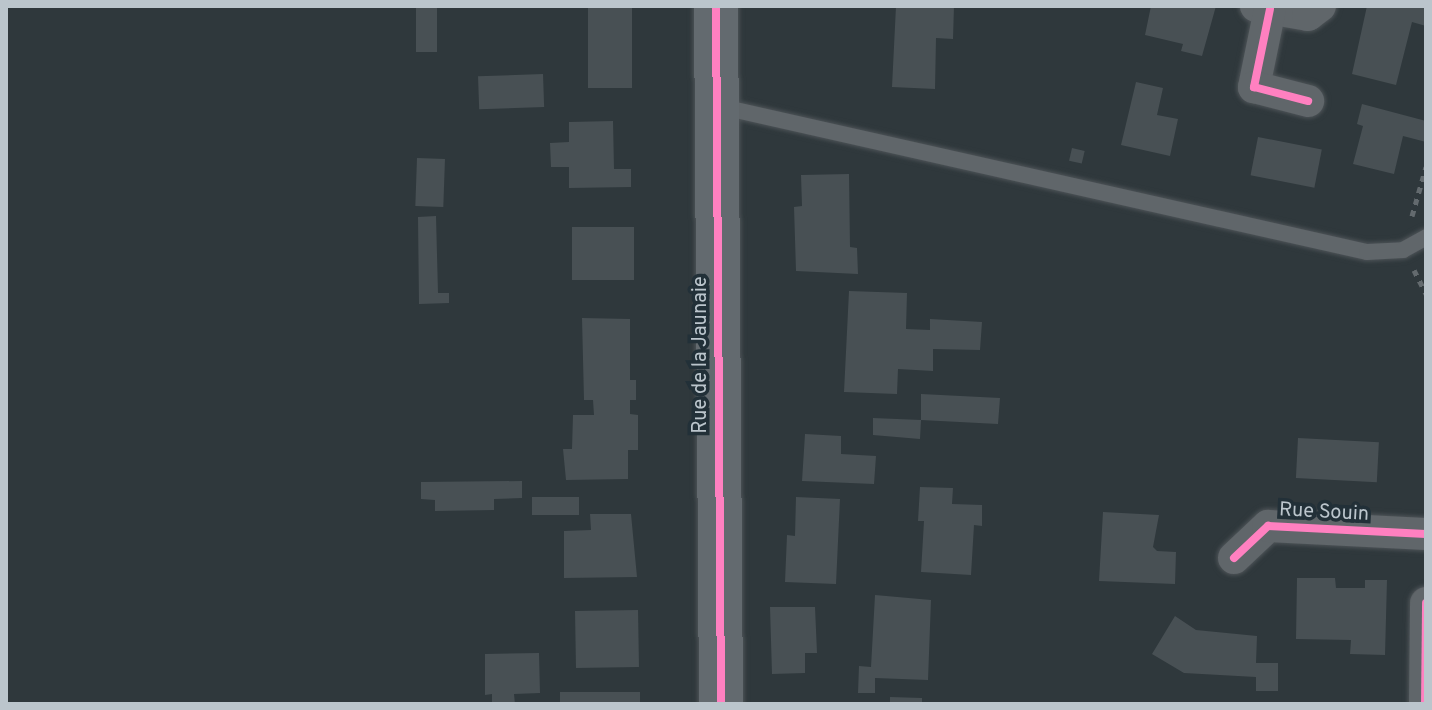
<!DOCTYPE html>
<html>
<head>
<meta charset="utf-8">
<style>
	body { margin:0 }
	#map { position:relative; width:1432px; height:710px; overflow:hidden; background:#2f383c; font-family:Overpass,sans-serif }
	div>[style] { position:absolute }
	.building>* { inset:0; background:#485054; transform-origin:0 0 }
	.path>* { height:5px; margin-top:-2.5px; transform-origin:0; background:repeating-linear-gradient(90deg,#636a6e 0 6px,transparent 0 12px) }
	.roads { filter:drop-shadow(0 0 2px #4d5357) drop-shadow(0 0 2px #4d5357) }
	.lane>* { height:16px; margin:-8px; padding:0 8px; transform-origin:8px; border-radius:8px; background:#60666a }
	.street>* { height:32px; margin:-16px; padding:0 16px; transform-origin:16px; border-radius:16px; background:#60666a }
	.secondary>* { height:44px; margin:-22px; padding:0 22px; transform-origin:22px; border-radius:22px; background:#636a6f }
	.cycleway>* { height:8px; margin:-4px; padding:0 4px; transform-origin:4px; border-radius:4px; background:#ff80c0 }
	span { translate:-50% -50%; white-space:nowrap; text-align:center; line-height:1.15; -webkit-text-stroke:7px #223038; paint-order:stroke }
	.street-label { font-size:20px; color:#bbc5cc }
	.frame { position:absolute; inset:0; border:8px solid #bbc5cc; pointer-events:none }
</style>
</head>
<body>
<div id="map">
	<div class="building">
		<div style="left:416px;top:6px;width:21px;height:46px"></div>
		<div style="left:588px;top:6px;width:44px;height:82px"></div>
		<div style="clip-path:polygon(896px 6px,954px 6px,953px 39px,936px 38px,935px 89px,892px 87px)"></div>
		<div style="clip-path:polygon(1151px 6px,1216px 6px,1202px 56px,1181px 51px,1183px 44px,1145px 35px)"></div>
		<div style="clip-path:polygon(1367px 6px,1426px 6px,1426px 26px,1412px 22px,1396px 85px,1352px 74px)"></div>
		<div style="left:543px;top:74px;width:33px;height:65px;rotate:88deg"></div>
		<div style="clip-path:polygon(1136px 82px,1163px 88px,1157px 115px,1178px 119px,1170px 156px,1121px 145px)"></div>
		<div style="clip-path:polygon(1362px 104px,1426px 121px,1426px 142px,1403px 136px,1394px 174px,1353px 164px,1363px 126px,1357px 124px)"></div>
		<div style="clip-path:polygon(613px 121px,614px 169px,631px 169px,631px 187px,569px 188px,569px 167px,551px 167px,550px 143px,569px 142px,569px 122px)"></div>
		<div style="left:1258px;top:137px;width:65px;height:39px;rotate:11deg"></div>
		<div style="left:1072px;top:148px;width:13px;height:13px;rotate:13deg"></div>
		<div style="left:417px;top:158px;width:28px;height:48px;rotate:2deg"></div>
		<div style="clip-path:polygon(849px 174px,850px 247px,857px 248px,858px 274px,796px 271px,794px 207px,802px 206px,801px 175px)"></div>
		<div style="clip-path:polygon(436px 216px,438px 293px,449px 293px,449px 303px,419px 304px,418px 217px)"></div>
		<div style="left:572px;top:227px;width:62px;height:53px"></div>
		<div style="clip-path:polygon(849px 291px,907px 293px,906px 329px,930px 330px,930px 319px,982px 322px,980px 350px,933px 349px,933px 371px,898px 369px,897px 394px,844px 392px)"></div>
		<div style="clip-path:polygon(582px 318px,630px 319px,630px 380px,636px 380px,636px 400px,630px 400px,630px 414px,638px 415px,638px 450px,628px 450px,628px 479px,566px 480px,563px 449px,572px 449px,573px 415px,594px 415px,593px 400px,584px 400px)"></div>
		<div style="clip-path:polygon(921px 394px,1000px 398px,998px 424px,921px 420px,920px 439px,873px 435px,873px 418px,921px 420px)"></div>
		<div style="clip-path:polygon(805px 434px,841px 436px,841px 454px,876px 456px,874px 484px,802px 481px)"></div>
		<div style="left:1298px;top:438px;width:81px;height:40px;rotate:3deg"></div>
		<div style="clip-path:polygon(522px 481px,522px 498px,494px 499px,494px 510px,435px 511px,435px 500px,421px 499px,421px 482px)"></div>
		<div style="clip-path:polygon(920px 487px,953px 488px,952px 504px,982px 505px,982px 526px,974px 525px,971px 575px,921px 572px,924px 521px,918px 521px)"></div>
		<div style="left:579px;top:497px;width:18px;height:47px;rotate:90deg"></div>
		<div style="clip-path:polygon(796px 497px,840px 499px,836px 584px,785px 582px,787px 535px,795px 536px)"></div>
		<div style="clip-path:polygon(1103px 512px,1159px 515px,1153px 547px,1157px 551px,1176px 552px,1175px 584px,1099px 581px)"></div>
		<div style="clip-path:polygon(590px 514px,631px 514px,637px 577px,564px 578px,564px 531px,591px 530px)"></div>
		<div style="clip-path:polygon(1297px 578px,1335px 578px,1336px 588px,1365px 588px,1365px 580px,1387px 580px,1385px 655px,1350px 654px,1351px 640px,1296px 639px)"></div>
		<div style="clip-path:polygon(875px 595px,931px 600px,928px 680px,875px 678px,875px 693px,858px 693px,859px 666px,871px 667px)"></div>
		<div style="clip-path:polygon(770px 607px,815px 607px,817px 653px,805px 653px,805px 673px,772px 674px)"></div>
		<div style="left:638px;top:610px;width:57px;height:63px;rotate:89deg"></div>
		<div style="clip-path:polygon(1175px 616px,1196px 630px,1257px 636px,1256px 663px,1278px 663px,1278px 691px,1256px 691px,1256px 677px,1184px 673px,1152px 654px)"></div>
		<div style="clip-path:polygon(539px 653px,540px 693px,514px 694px,515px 704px,492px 704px,492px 694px,485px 695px,485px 654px)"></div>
		<div style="left:640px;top:692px;width:12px;height:80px;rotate:90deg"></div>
		<div style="clip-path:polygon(890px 697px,922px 698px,922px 704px,890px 704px)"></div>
	</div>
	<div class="path">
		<div style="left:1412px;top:216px;width:51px;rotate:-74.1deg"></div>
		<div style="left:1414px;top:270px;width:27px;rotate:63deg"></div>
	</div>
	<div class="roads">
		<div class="lane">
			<div style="left:718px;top:106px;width:665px;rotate:12.68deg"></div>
			<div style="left:1367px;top:252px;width:36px;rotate:-3deg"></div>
			<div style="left:1403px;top:250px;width:26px;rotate:-29deg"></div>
		</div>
		<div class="street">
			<div style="left:1256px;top:6px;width:53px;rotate:9.8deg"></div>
			<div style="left:1308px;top:15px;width:15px;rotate:-37deg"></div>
			<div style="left:1270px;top:9px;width:80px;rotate:101.6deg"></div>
			<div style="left:1254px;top:87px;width:56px;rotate:14.5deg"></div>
			<div style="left:1234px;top:558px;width:47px;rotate:-43.3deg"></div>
			<div style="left:1268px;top:526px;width:158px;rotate:2.9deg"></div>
			<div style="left:1425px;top:704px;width:101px;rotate:-89.4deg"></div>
		</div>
		<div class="secondary">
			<div style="left:716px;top:6px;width:698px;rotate:89.59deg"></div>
		</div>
	</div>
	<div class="cycleway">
		<div style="left:716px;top:6px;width:698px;rotate:89.59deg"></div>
		<div style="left:1270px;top:9px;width:80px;rotate:101.6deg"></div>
		<div style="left:1254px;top:87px;width:56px;rotate:14.5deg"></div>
		<div style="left:1234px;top:558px;width:47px;rotate:-43.3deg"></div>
		<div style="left:1268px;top:526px;width:158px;rotate:2.9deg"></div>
		<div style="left:1425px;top:704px;width:101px;rotate:-89.4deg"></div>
	</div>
	<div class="street-label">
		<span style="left:701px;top:355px;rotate:-90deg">Rue de la Jaunaie</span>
		<span style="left:1324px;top:513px;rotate:3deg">Rue Souin</span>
	</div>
	<div class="frame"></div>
</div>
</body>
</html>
